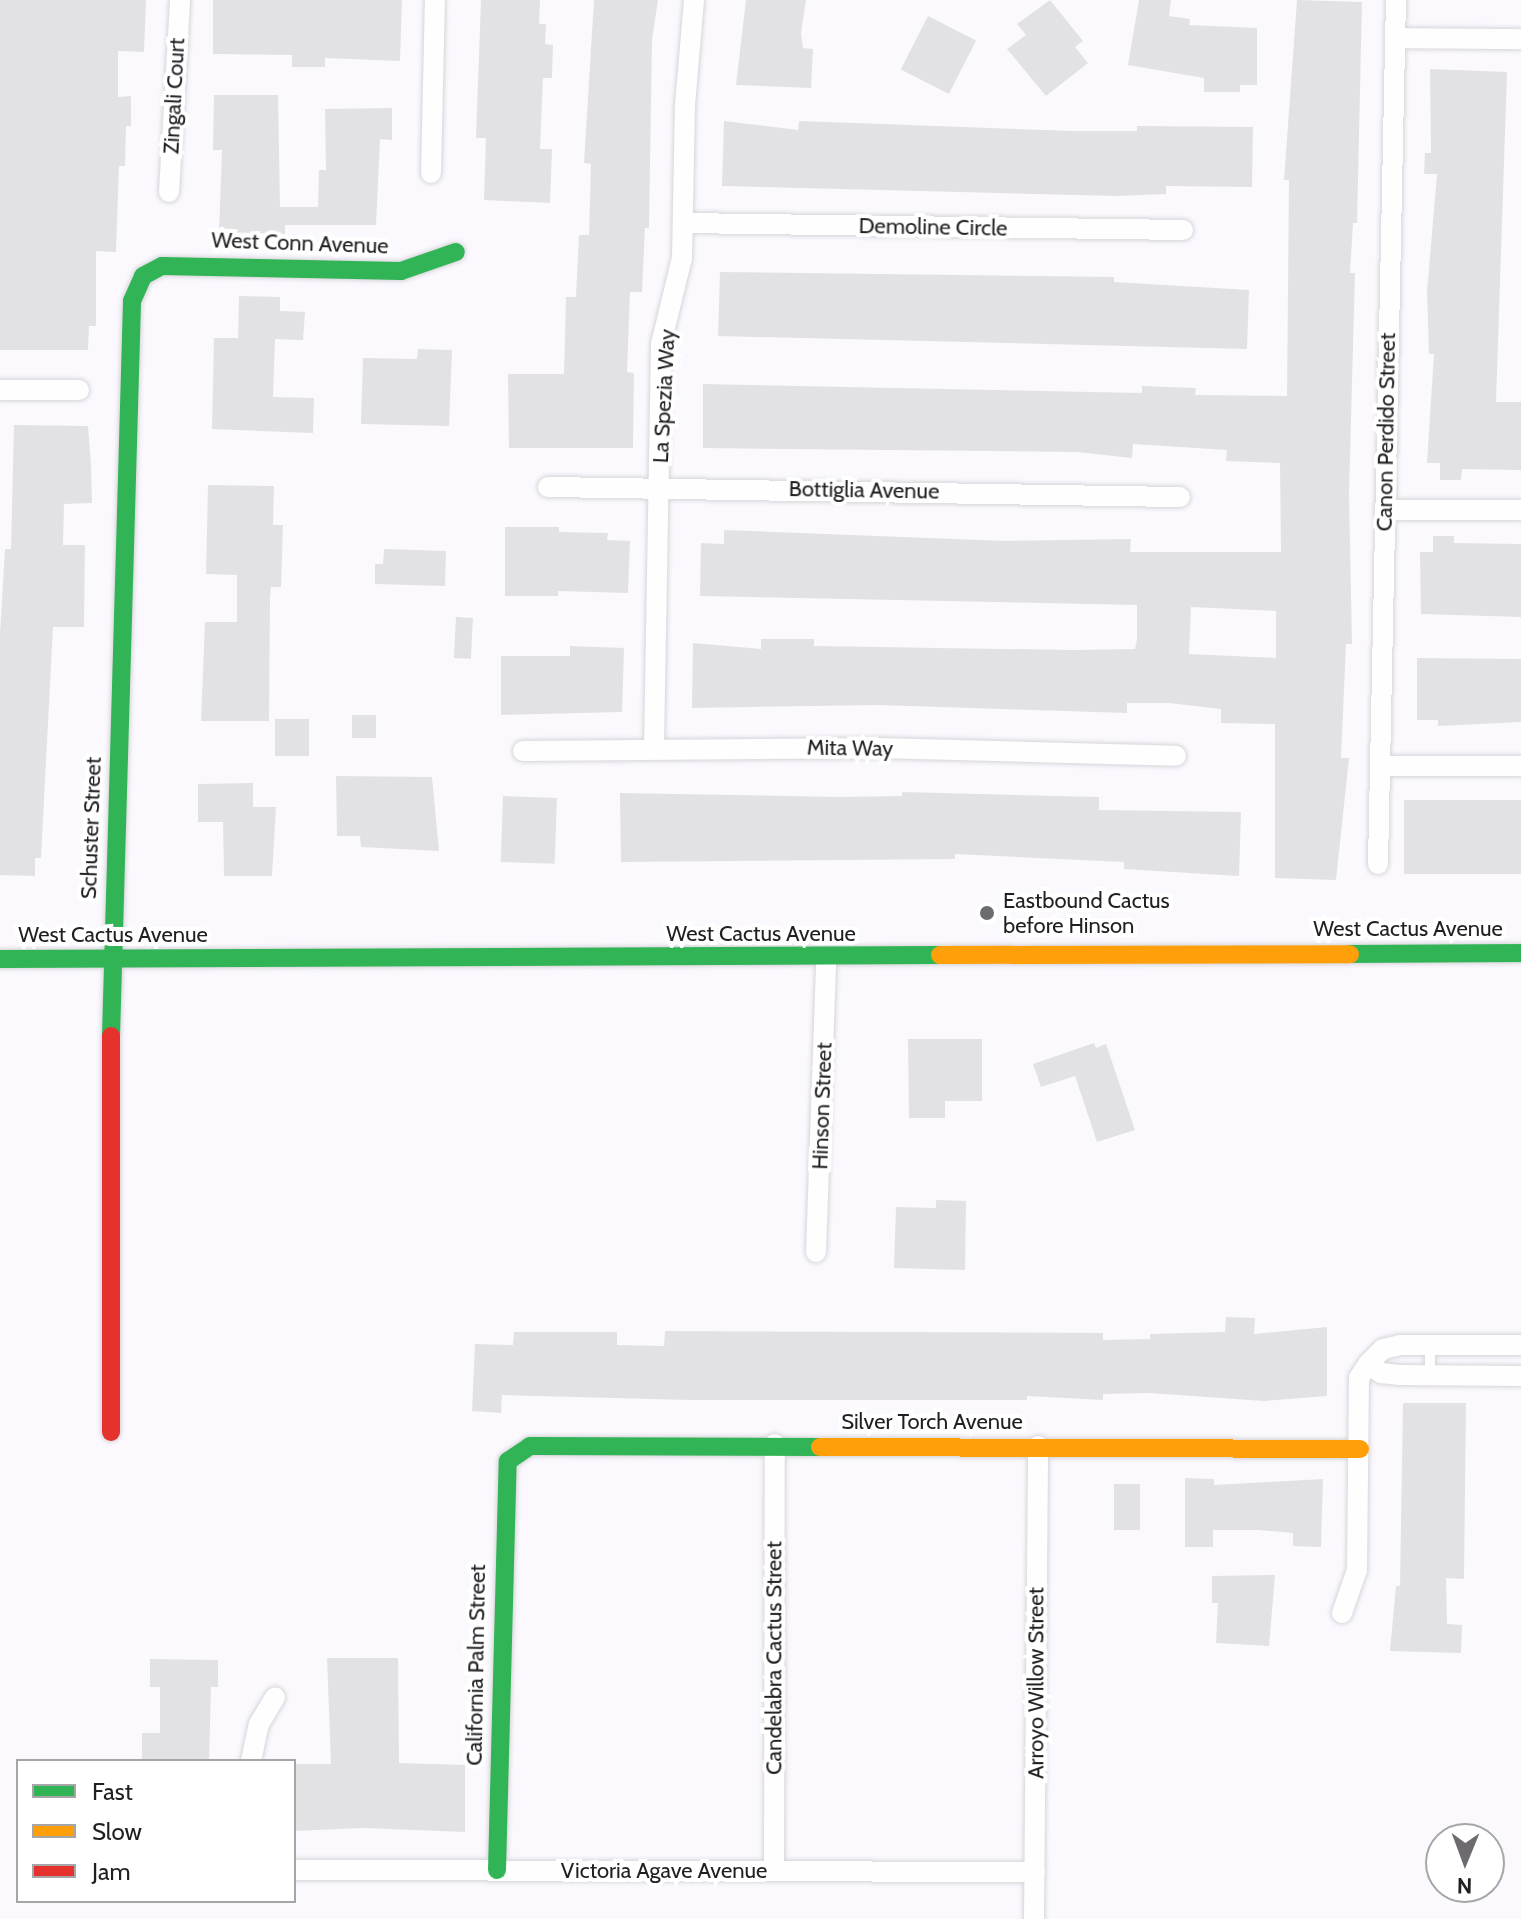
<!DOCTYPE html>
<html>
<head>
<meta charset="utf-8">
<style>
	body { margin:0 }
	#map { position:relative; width:1521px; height:1919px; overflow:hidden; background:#fbf9fe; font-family:Cabin,sans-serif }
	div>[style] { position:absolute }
	.building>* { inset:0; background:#e2e2e5; transform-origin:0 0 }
	.roads { filter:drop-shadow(0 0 2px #d6d5d9) drop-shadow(0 0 2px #d6d5d9) }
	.lane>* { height:10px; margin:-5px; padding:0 5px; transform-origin:5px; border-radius:5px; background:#fefeff }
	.street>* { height:20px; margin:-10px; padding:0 10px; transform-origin:10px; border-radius:10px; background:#fefeff }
	.fast>* { height:18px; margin:-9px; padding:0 9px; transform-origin:9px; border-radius:9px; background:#30b455 }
	.slow>* { height:18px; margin:-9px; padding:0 9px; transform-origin:9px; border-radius:9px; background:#ff9f0a }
	.jam>* { height:18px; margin:-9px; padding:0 9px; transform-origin:9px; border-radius:9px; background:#e5322d }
	.dots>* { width:22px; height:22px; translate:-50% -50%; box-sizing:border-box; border:4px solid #fff; border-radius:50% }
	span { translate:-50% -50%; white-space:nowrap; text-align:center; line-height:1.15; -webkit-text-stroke:8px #fff; paint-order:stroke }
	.street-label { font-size:22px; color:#201f22 }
	.poi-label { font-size:22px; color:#201f22 }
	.left { translate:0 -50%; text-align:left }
	.legend { position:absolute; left:16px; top:1759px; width:280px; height:144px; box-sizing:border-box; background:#fff; border:2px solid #a6a5a7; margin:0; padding:10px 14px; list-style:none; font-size:24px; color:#201f22 }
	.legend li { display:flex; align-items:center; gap:16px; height:40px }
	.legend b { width:40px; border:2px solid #a6a5a7 }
	.north { position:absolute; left:1425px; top:1823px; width:80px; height:80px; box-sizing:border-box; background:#fff; border:2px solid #a6a5a7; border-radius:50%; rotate:181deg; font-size:22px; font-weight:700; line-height:32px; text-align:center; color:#201f22 }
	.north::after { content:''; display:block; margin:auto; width:28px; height:36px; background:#6d6b6f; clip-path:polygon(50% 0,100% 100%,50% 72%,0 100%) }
</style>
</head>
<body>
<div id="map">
	<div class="building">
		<div style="clip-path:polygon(0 0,146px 0,144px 52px,118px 51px,118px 97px,131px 96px,131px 126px,126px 126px,125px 166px,119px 166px,116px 252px,96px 251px,96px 326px,89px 326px,88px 350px,0 350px)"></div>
		<div style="clip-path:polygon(213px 0,402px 0,400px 61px,325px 58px,325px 67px,292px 67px,292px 55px,213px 54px)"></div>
		<div style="clip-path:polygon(481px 0,540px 0,539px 24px,546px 24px,545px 44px,553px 45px,552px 78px,543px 78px,540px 149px,552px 149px,550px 203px,484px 200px,486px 138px,476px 138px)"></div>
		<div style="clip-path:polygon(594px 0,658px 0,652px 40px,649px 228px,645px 228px,642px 292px,630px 292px,627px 372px,634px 373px,633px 448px,509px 448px,508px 374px,564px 374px,566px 297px,576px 297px,579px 235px,589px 235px,591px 164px,584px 163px)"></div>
		<div style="clip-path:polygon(746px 0,806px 0,801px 33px,803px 48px,813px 49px,811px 88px,736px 85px)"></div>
		<div style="clip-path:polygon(1050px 0,1083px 41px,1075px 47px,1088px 63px,1046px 96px,1007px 49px,1026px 35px,1017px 24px)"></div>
		<div style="clip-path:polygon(1139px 0,1171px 0,1169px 16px,1190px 19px,1189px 25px,1257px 28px,1257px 85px,1240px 85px,1240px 92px,1204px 92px,1204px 78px,1128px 65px)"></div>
		<div style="clip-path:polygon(evenodd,1297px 0,1362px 2px,1357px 223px,1353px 223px,1350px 273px,1355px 273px,1349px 494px,1352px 644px,1346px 644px,1341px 758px,1349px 758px,1336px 880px,1275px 878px,1275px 724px,1221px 723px,1221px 709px,1169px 703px,1127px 703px,1127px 713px,877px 705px,692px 708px,693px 643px,761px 649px,761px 639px,814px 639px,814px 646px,1073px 650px,1135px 649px,1137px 639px,1137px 605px,700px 596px,701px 543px,724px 544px,724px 530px,1006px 541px,1131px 539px,1130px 552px,1281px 552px,1280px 463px,1226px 461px,1227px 450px,1133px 444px,1132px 458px,1077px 452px,703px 448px,703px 384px,1142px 393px,1142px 386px,1196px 388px,1195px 395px,1287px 396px,1289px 180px,1284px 180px,1297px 0,1191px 607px,1276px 611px,1276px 658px,1189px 654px,1191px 607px)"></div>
		<div style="left:928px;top:16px;width:54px;height:60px;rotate:27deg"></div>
		<div style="clip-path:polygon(1430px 69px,1507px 72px,1496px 402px,1521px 402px,1521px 470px,1462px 469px,1461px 480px,1440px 480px,1440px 463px,1427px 463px,1434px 354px,1429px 354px,1427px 292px,1437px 174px,1424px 174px,1425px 153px,1431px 153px)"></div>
		<div style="clip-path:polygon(214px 95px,278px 95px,280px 207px,318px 207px,319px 170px,326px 170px,325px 109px,392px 108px,392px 140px,380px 139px,376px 225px,285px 225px,285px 234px,219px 232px,222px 150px,213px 150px)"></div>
		<div style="clip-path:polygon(724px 121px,798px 130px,799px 121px,1074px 131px,1137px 131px,1137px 126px,1253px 127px,1252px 187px,1166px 186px,1166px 194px,1117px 196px,722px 186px)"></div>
		<div style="clip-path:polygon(720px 272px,1114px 277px,1114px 282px,1249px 290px,1247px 349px,718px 336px)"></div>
		<div style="clip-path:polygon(239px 296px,280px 297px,280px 311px,305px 312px,303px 340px,275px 339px,273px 397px,314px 398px,313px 433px,212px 429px,214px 338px,238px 338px)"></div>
		<div style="clip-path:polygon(418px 349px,452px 350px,449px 426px,361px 424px,363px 358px,417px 359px)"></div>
		<div style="clip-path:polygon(14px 425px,88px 426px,91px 465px,92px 503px,64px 504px,63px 545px,85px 545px,84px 627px,53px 627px,41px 858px,35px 858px,35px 876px,0 875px,0 633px,5px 549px,11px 549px)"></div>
		<div style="clip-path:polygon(208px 485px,274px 486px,273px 525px,283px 525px,281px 587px,271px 587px,270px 599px,269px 721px,201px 721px,205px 622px,237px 622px,237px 575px,206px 574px)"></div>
		<div style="clip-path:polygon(505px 527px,559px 527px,559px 532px,608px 533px,607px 540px,630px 541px,628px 593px,558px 591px,558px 596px,505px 596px)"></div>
		<div style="clip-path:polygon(1433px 536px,1454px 536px,1454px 543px,1521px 544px,1521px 617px,1421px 614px,1420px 552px,1433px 552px)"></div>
		<div style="clip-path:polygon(384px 549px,446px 551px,445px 586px,375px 584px,375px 564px,383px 564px)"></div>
		<div style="left:456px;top:617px;width:17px;height:41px;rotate:3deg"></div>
		<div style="clip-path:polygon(570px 646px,624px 648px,622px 712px,501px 715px,501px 656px,570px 656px)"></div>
		<div style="clip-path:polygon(1417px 658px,1521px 659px,1521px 722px,1438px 726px,1438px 720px,1417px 720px)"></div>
		<div style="left:352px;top:715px;width:24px;height:23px"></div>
		<div style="left:275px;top:719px;width:34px;height:37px"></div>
		<div style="clip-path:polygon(336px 776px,432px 777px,439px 851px,361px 847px,360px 836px,337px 836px)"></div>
		<div style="clip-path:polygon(253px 783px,253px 807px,276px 807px,272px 876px,224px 876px,223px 822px,198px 822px,198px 784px)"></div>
		<div style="clip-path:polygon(902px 792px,1099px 797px,1099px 810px,1241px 812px,1239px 876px,1124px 869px,1124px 862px,955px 854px,955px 859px,621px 862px,620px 793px,840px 797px,902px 796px)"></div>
		<div style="left:503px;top:796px;width:54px;height:66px;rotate:2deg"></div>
		<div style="left:1404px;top:800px;width:117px;height:74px"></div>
		<div style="clip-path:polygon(908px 1039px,982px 1039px,982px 1101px,945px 1101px,945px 1118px,909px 1118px)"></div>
		<div style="clip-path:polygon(1094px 1043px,1096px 1048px,1106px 1044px,1135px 1130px,1097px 1142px,1075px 1076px,1041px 1087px,1033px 1064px)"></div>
		<div style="clip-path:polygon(936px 1200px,966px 1201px,965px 1270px,894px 1268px,896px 1207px,936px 1208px)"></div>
		<div style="clip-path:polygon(1226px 1317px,1255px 1318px,1254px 1334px,1327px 1327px,1327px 1396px,1264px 1401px,1150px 1393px,1103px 1394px,1103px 1400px,1027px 1396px,1027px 1400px,690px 1400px,502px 1395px,501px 1413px,472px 1411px,475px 1344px,513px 1345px,514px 1332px,617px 1332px,617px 1345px,664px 1346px,665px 1331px,1103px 1333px,1103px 1340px,1150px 1339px,1150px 1334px,1225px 1332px)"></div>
		<div style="clip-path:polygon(1403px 1403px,1466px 1403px,1464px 1579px,1446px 1578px,1447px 1624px,1462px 1625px,1461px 1653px,1390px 1651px,1396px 1586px,1400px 1586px)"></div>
		<div style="clip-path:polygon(1185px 1478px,1214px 1479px,1214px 1485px,1323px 1479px,1321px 1547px,1293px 1546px,1293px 1533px,1258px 1530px,1213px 1530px,1213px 1547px,1185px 1547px)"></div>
		<div style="left:1114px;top:1484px;width:26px;height:46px"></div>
		<div style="clip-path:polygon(1275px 1575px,1269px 1646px,1216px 1643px,1218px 1603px,1212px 1603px,1212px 1576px)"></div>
		<div style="clip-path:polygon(327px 1658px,398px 1658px,399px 1763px,465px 1765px,465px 1832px,363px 1828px,294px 1831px,294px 1764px,331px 1764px)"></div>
		<div style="clip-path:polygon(150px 1659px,218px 1660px,218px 1687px,211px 1687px,209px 1761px,142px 1761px,142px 1733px,160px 1733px,160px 1687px,150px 1687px)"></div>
	</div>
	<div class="roads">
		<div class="lane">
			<div style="left:1430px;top:1375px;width:30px;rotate:-90deg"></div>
		</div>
		<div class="street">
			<div style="left:1395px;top:38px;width:126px;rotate:0.5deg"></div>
			<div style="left:431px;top:173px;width:173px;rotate:-88.7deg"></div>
			<div style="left:169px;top:192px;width:192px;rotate:-86.7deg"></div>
			<div style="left:683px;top:223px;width:500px;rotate:0.8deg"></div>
			<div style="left:0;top:390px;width:79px"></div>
			<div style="left:548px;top:487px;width:632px;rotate:0.91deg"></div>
			<div style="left:1385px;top:510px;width:136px"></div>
			<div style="left:654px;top:747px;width:403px;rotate:-89deg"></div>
			<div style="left:661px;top:344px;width:89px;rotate:-76.3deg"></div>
			<div style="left:682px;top:258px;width:153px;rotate:-88.9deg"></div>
			<div style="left:685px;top:105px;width:105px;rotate:-85.1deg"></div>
			<div style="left:523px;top:751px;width:355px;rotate:-0.5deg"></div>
			<div style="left:878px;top:748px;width:298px;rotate:1.5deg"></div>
			<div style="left:1380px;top:766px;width:141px"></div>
			<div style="left:1378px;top:864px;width:864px;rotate:-88.81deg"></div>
			<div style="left:816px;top:1252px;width:293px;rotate:-88deg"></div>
			<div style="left:1368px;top:1364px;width:16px;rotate:35deg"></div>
			<div style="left:1381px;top:1373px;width:19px;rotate:6deg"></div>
			<div style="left:1400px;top:1375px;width:121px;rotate:0.5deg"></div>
			<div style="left:1342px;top:1613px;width:46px;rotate:-70.8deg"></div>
			<div style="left:1357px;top:1570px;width:192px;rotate:-89.4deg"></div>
			<div style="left:1359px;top:1378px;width:17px;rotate:-57deg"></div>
			<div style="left:1368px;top:1364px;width:21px;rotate:-45deg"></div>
			<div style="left:1383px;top:1349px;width:17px;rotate:-13deg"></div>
			<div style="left:1400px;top:1345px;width:121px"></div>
			<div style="left:251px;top:1761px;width:38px;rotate:-78deg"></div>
			<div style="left:259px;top:1724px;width:31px;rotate:-59deg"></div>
			<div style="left:294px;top:1870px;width:741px;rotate:0.15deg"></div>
			<div style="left:774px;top:1871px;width:427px;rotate:-89.9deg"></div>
			<div style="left:1034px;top:1919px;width:473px;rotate:-89.5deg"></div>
		</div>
		<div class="fast">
			<div style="left:1350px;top:954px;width:171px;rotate:-0.3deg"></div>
			<div style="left:0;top:959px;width:940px;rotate:-0.24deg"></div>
			<div style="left:111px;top:1036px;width:735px;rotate:-88.36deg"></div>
			<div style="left:132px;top:301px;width:27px;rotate:-66deg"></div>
			<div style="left:143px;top:276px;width:21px;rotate:-28deg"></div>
			<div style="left:162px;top:266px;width:239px;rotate:1.2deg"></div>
			<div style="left:401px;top:271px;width:58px;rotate:-19.1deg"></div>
			<div style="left:497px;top:1870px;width:409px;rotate:-88.5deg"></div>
			<div style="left:508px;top:1461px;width:27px;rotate:-34deg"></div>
			<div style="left:530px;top:1446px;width:290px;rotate:0.2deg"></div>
		</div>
		<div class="slow">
			<div style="left:940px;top:955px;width:410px;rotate:-0.1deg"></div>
			<div style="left:820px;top:1447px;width:540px;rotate:0.21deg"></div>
		</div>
		<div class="jam">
			<div style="left:111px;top:1036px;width:396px;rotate:90deg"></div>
		</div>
	</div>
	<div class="dots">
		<div style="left:987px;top:913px;background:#6d6b6f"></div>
	</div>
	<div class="street-label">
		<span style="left:174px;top:96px;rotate:-87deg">Zingali Court</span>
		<span style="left:933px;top:227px;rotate:1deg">Demoline Circle</span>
		<span style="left:300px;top:243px;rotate:2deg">West Conn Avenue</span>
		<span style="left:664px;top:396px;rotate:-87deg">La Spezia Way</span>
		<span style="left:1386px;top:432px;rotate:-89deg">Canon Perdido Street</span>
		<span style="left:864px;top:490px;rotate:1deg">Bottiglia Avenue</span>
		<span style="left:850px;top:748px;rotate:1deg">Mita Way</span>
		<span style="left:91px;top:828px;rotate:-88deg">Schuster Street</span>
		<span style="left:1408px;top:929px">West Cactus Avenue</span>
		<span style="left:761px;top:934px">West Cactus Avenue</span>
		<span style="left:113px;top:935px">West Cactus Avenue</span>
		<span style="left:822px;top:1106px;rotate:-88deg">Hinson Street</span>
		<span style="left:932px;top:1422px">Silver Torch Avenue</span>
		<span style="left:774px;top:1658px;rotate:-90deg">Candelabra Cactus Street</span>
		<span style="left:476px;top:1665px;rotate:-89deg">California Palm Street</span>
		<span style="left:1036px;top:1683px;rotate:-90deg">Arroyo Willow Street</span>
		<span style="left:664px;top:1871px">Victoria Agave Avenue</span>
	</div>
	<div class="poi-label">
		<span class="left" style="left:1003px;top:913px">Eastbound Cactus<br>before Hinson</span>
	</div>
	<ul class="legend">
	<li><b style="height:10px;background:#30b455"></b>Fast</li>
	<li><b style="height:10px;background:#ff9f0a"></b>Slow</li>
	<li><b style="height:10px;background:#e5322d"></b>Jam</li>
	</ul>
	<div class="north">N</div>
</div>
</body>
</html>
